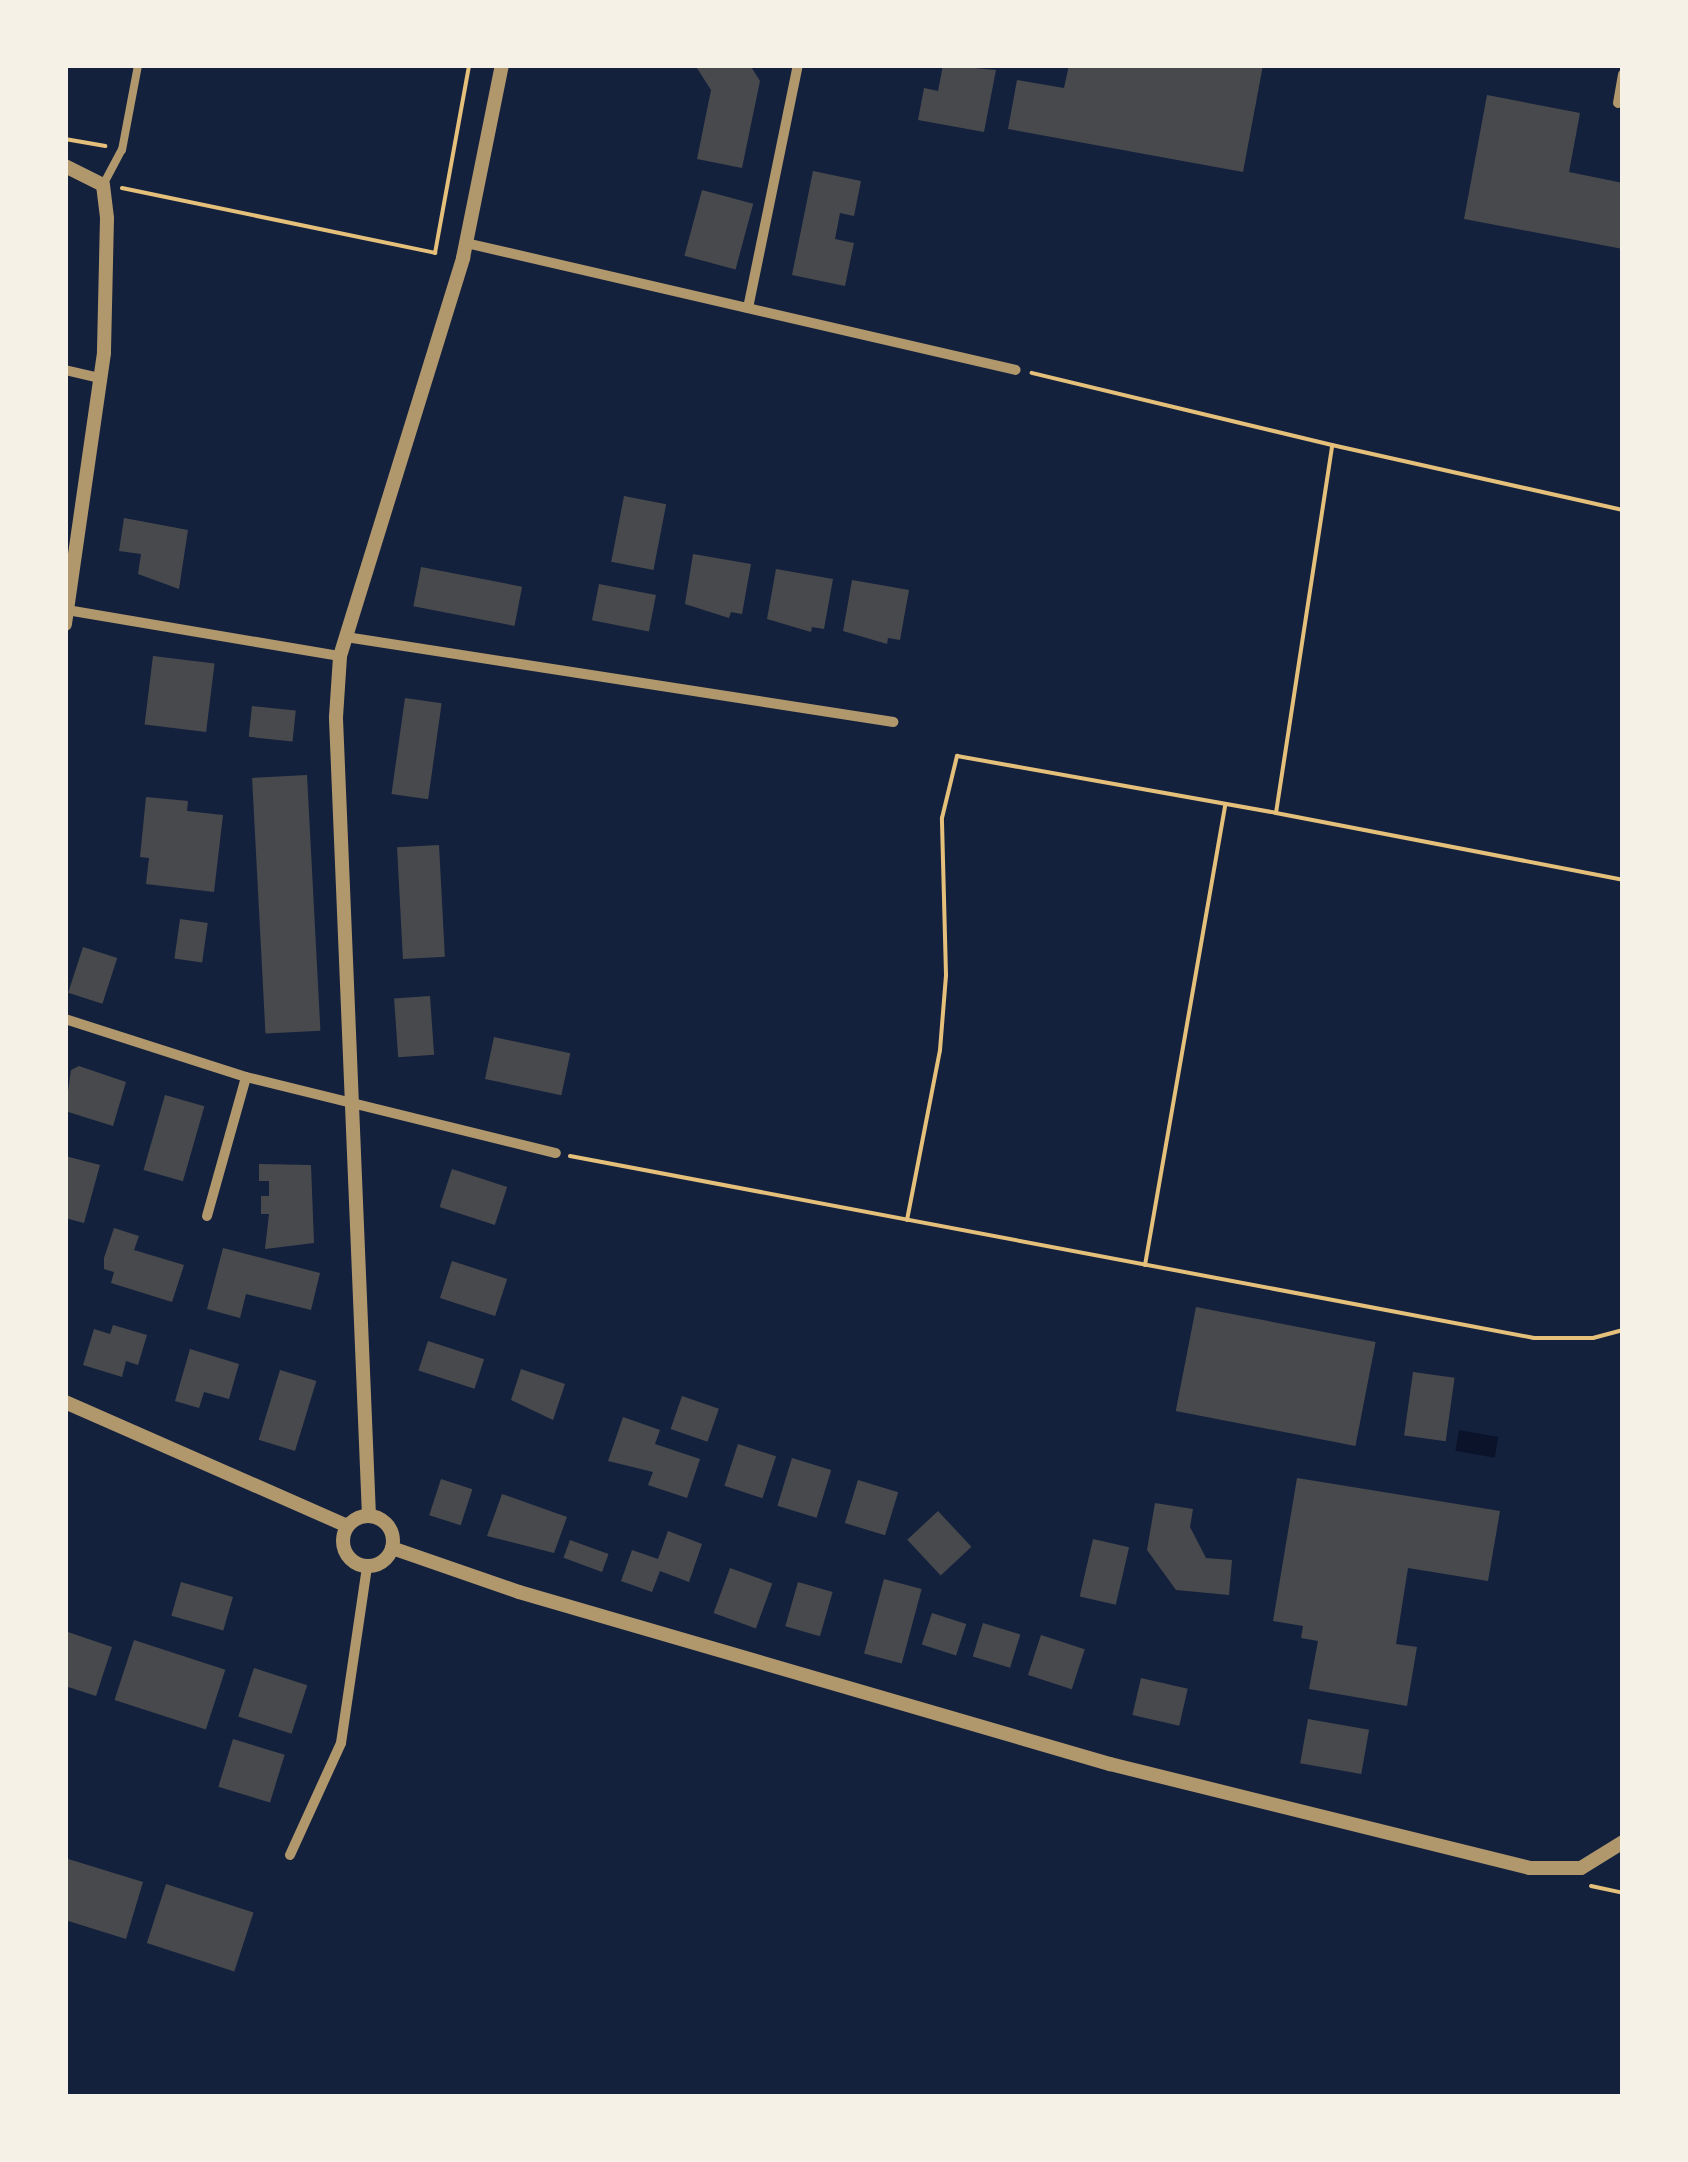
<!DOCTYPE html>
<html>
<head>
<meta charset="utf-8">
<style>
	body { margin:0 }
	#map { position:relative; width:1688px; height:2162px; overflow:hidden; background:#14213d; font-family:"Nunito Sans",sans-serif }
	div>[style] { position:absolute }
	.water>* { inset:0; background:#0b132b; transform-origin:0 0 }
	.building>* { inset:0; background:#48494c; transform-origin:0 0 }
	.path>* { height:4px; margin:-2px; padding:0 2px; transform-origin:2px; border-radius:2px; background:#e5c07b }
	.pedestrian>* { height:8px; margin:-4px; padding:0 4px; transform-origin:4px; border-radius:4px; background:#b1986c }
	.minor>* { height:10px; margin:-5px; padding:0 5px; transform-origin:5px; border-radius:5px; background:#b1986c }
	.tertiary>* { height:14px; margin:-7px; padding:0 7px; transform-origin:7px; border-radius:7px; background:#b1986c }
	.tertiary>.ring { margin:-7px; padding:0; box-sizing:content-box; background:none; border:14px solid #b1986c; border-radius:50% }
	span { translate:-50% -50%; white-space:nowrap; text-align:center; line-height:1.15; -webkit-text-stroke:10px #f6f1e7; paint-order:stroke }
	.frame { position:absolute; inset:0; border:68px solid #f6f1e7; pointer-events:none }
</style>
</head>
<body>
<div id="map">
	<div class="water">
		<div style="left:1459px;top:1430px;width:40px;height:21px;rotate:10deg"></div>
	</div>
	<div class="building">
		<div style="clip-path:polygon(695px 65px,750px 65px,760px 81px,742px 168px,697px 159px,711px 90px)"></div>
		<div style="clip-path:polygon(943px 65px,996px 70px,984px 132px,918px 120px,924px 88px,938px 91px)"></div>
		<div style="clip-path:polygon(1069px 65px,1263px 65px,1243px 172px,1008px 129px,1017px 80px,1064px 88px)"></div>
		<div style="clip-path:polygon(1487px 95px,1580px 113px,1569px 172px,1623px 183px,1623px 249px,1464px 219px)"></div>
		<div style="clip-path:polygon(813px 171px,861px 181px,854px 216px,840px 213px,835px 239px,854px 243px,845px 286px,792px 275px)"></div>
		<div style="left:702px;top:190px;width:53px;height:68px;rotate:15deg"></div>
		<div style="left:624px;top:496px;width:43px;height:67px;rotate:11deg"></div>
		<div style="clip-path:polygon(124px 518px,188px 530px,179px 589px,138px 574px,141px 554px,119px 551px)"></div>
		<div style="clip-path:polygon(693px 554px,751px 564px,742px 614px,731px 612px,729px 618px,685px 604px)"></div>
		<div style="left:421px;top:567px;width:103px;height:40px;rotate:11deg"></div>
		<div style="clip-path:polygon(776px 569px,833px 579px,824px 629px,812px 627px,811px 632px,767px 619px)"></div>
		<div style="clip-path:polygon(852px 580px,909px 590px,900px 640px,888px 638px,887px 644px,843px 631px)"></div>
		<div style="left:599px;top:584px;width:58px;height:37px;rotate:11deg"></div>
		<div style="left:153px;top:656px;width:62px;height:69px;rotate:7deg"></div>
		<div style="left:405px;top:698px;width:37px;height:97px;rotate:8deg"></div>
		<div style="left:252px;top:706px;width:44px;height:31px;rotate:6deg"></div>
		<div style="left:307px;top:775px;width:256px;height:55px;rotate:87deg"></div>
		<div style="clip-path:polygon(146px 797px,188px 801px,187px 811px,223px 815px,214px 892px,146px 884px,149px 858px,140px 857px)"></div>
		<div style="left:439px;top:845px;width:112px;height:42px;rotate:87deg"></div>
		<div style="left:180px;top:919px;width:28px;height:40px;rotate:8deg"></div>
		<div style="left:83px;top:947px;width:36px;height:48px;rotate:18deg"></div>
		<div style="left:430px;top:996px;width:59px;height:36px;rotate:86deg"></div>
		<div style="left:494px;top:1037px;width:78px;height:43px;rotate:12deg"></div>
		<div style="clip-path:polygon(79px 1066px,126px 1082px,113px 1126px,65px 1111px,71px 1070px)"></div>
		<div style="left:165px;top:1095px;width:41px;height:78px;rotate:16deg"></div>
		<div style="clip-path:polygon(65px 1156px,100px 1165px,84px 1223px,65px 1218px)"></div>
		<div style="clip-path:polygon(259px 1164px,311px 1165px,314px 1243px,265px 1249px,269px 1214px,261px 1214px,261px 1196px,269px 1196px,269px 1181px,259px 1181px)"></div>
		<div style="left:452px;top:1169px;width:58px;height:40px;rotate:18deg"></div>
		<div style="clip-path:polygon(114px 1228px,139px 1236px,134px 1250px,184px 1265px,172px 1302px,111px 1283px,114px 1272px,104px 1269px,104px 1258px)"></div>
		<div style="clip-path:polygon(223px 1248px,320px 1273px,311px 1310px,246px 1294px,240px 1318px,207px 1309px)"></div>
		<div style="left:452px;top:1261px;width:58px;height:39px;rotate:18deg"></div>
		<div style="left:1196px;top:1307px;width:183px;height:106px;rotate:11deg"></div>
		<div style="clip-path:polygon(113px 1325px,147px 1335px,138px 1365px,126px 1361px,122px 1377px,83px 1365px,94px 1329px,110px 1334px)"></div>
		<div style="left:428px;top:1341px;width:59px;height:31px;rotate:18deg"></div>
		<div style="clip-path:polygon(190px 1349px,239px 1364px,229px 1399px,204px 1392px,199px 1408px,175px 1401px)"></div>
		<div style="clip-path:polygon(521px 1369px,565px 1384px,553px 1420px,511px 1400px)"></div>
		<div style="left:280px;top:1370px;width:38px;height:73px;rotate:17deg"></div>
		<div style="left:1413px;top:1372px;width:42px;height:64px;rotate:8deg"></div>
		<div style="left:682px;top:1396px;width:39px;height:35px;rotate:19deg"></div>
		<div style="clip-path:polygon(623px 1417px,660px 1430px,655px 1444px,700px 1459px,687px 1498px,648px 1485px,653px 1472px,608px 1461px)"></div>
		<div style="left:738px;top:1444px;width:40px;height:44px;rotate:18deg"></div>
		<div style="left:792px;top:1458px;width:41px;height:50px;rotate:17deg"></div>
		<div style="clip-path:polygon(1297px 1478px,1500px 1511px,1488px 1581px,1408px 1568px,1396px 1644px,1417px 1647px,1407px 1706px,1309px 1689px,1318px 1641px,1301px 1638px,1303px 1626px,1273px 1621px)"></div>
		<div style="left:441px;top:1479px;width:33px;height:38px;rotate:18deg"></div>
		<div style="left:858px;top:1480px;width:42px;height:45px;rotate:17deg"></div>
		<div style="clip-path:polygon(502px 1494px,567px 1517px,554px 1553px,487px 1536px)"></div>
		<div style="clip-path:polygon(1155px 1503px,1193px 1509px,1190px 1527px,1206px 1558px,1232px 1560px,1229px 1595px,1176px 1590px,1147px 1550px)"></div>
		<div style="left:938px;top:1511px;width:49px;height:42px;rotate:47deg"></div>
		<div style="clip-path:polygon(668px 1531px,702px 1544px,689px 1582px,660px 1571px,652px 1592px,621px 1581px,632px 1550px,658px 1559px)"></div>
		<div style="left:1093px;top:1539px;width:37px;height:59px;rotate:13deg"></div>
		<div style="left:570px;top:1540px;width:41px;height:19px;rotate:20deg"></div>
		<div style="left:730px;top:1568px;width:45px;height:48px;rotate:20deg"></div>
		<div style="left:884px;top:1579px;width:39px;height:77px;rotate:15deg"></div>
		<div style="left:181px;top:1582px;width:54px;height:35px;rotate:16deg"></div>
		<div style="left:798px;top:1582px;width:36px;height:46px;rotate:16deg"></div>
		<div style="left:932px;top:1613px;width:36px;height:33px;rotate:18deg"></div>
		<div style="left:983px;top:1623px;width:39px;height:35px;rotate:17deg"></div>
		<div style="clip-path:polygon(65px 1631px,112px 1647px,96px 1696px,65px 1686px)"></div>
		<div style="left:1041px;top:1635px;width:46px;height:42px;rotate:18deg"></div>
		<div style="left:134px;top:1640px;width:96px;height:63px;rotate:18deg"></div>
		<div style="left:254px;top:1668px;width:56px;height:51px;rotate:18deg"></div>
		<div style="left:1141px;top:1678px;width:48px;height:38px;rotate:13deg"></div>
		<div style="left:1308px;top:1719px;width:62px;height:45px;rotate:10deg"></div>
		<div style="left:233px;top:1739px;width:54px;height:50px;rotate:17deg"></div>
		<div style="clip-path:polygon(65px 1858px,143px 1882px,126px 1939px,65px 1920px)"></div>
		<div style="left:166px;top:1884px;width:92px;height:62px;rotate:18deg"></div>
	</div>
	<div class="path">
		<div style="left:65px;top:139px;width:41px;rotate:9.9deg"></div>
		<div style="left:122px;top:188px;width:320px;rotate:11.7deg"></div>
		<div style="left:435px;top:253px;width:191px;rotate:-79.7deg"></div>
		<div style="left:1332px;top:445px;width:298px;rotate:12.6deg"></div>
		<div style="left:1276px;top:813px;width:353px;rotate:10.9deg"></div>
		<div style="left:570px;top:1156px;width:981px;rotate:10.69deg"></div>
		<div style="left:1534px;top:1338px;width:59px"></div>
		<div style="left:1593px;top:1338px;width:31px;rotate:-15deg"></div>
		<div style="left:907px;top:1220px;width:173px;rotate:-79deg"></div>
		<div style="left:940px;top:1050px;width:75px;rotate:-85.4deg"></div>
		<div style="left:946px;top:975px;width:157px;rotate:-91.5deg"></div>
		<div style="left:942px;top:818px;width:64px;rotate:-76.4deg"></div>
		<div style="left:957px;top:756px;width:324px;rotate:10.1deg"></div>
		<div style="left:1276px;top:813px;width:372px;rotate:-81.3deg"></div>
		<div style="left:1332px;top:445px;width:309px;rotate:-166.5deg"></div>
		<div style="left:1145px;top:1265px;width:466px;rotate:-80.1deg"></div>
		<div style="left:1591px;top:1886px;width:33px;rotate:12deg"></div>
	</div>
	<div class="pedestrian">
		<div style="left:103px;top:185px;width:40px;rotate:-62deg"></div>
		<div style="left:122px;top:150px;width:86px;rotate:-79.3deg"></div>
	</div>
	<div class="minor">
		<div style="left:1618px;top:103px;width:29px;rotate:-80deg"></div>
		<div style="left:466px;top:243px;width:564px;rotate:13deg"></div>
		<div style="left:748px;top:308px;width:248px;rotate:-78.4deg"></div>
		<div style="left:65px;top:370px;width:37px;rotate:13deg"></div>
		<div style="left:67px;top:610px;width:277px;rotate:9.6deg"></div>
		<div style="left:346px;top:637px;width:554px;rotate:8.83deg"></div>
		<div style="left:65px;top:1019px;width:190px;rotate:17.8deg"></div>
		<div style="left:246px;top:1077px;width:319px;rotate:13.8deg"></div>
		<div style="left:207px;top:1216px;width:144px;rotate:-74.3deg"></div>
		<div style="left:290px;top:1855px;width:123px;rotate:-65.5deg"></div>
		<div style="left:341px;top:1743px;width:179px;rotate:-81.6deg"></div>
	</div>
	<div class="tertiary">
		<div style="left:65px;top:166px;width:42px;rotate:26.6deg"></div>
		<div style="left:103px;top:185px;width:33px;rotate:83deg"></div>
		<div style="left:107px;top:218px;width:135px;rotate:91.3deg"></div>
		<div style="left:104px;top:353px;width:274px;rotate:98.2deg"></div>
		<div style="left:65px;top:1402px;width:308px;rotate:23.7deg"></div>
		<div style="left:369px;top:1516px;width:800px;rotate:-92.37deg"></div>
		<div style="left:336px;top:717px;width:61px;rotate:-86.2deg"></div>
		<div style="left:340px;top:656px;width:417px;rotate:-72.8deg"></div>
		<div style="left:463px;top:258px;width:197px;rotate:-78.6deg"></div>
		<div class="ring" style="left:343px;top:1516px;width:36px;height:36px"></div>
		<div style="left:392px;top:1548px;width:134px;rotate:19.1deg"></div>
		<div style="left:519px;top:1592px;width:616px;rotate:16.23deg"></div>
		<div style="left:1110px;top:1764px;width:432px;rotate:13.9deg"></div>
		<div style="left:1529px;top:1868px;width:52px"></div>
		<div style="left:1581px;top:1868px;width:49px;rotate:-31.8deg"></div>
	</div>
	<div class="frame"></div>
</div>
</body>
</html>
